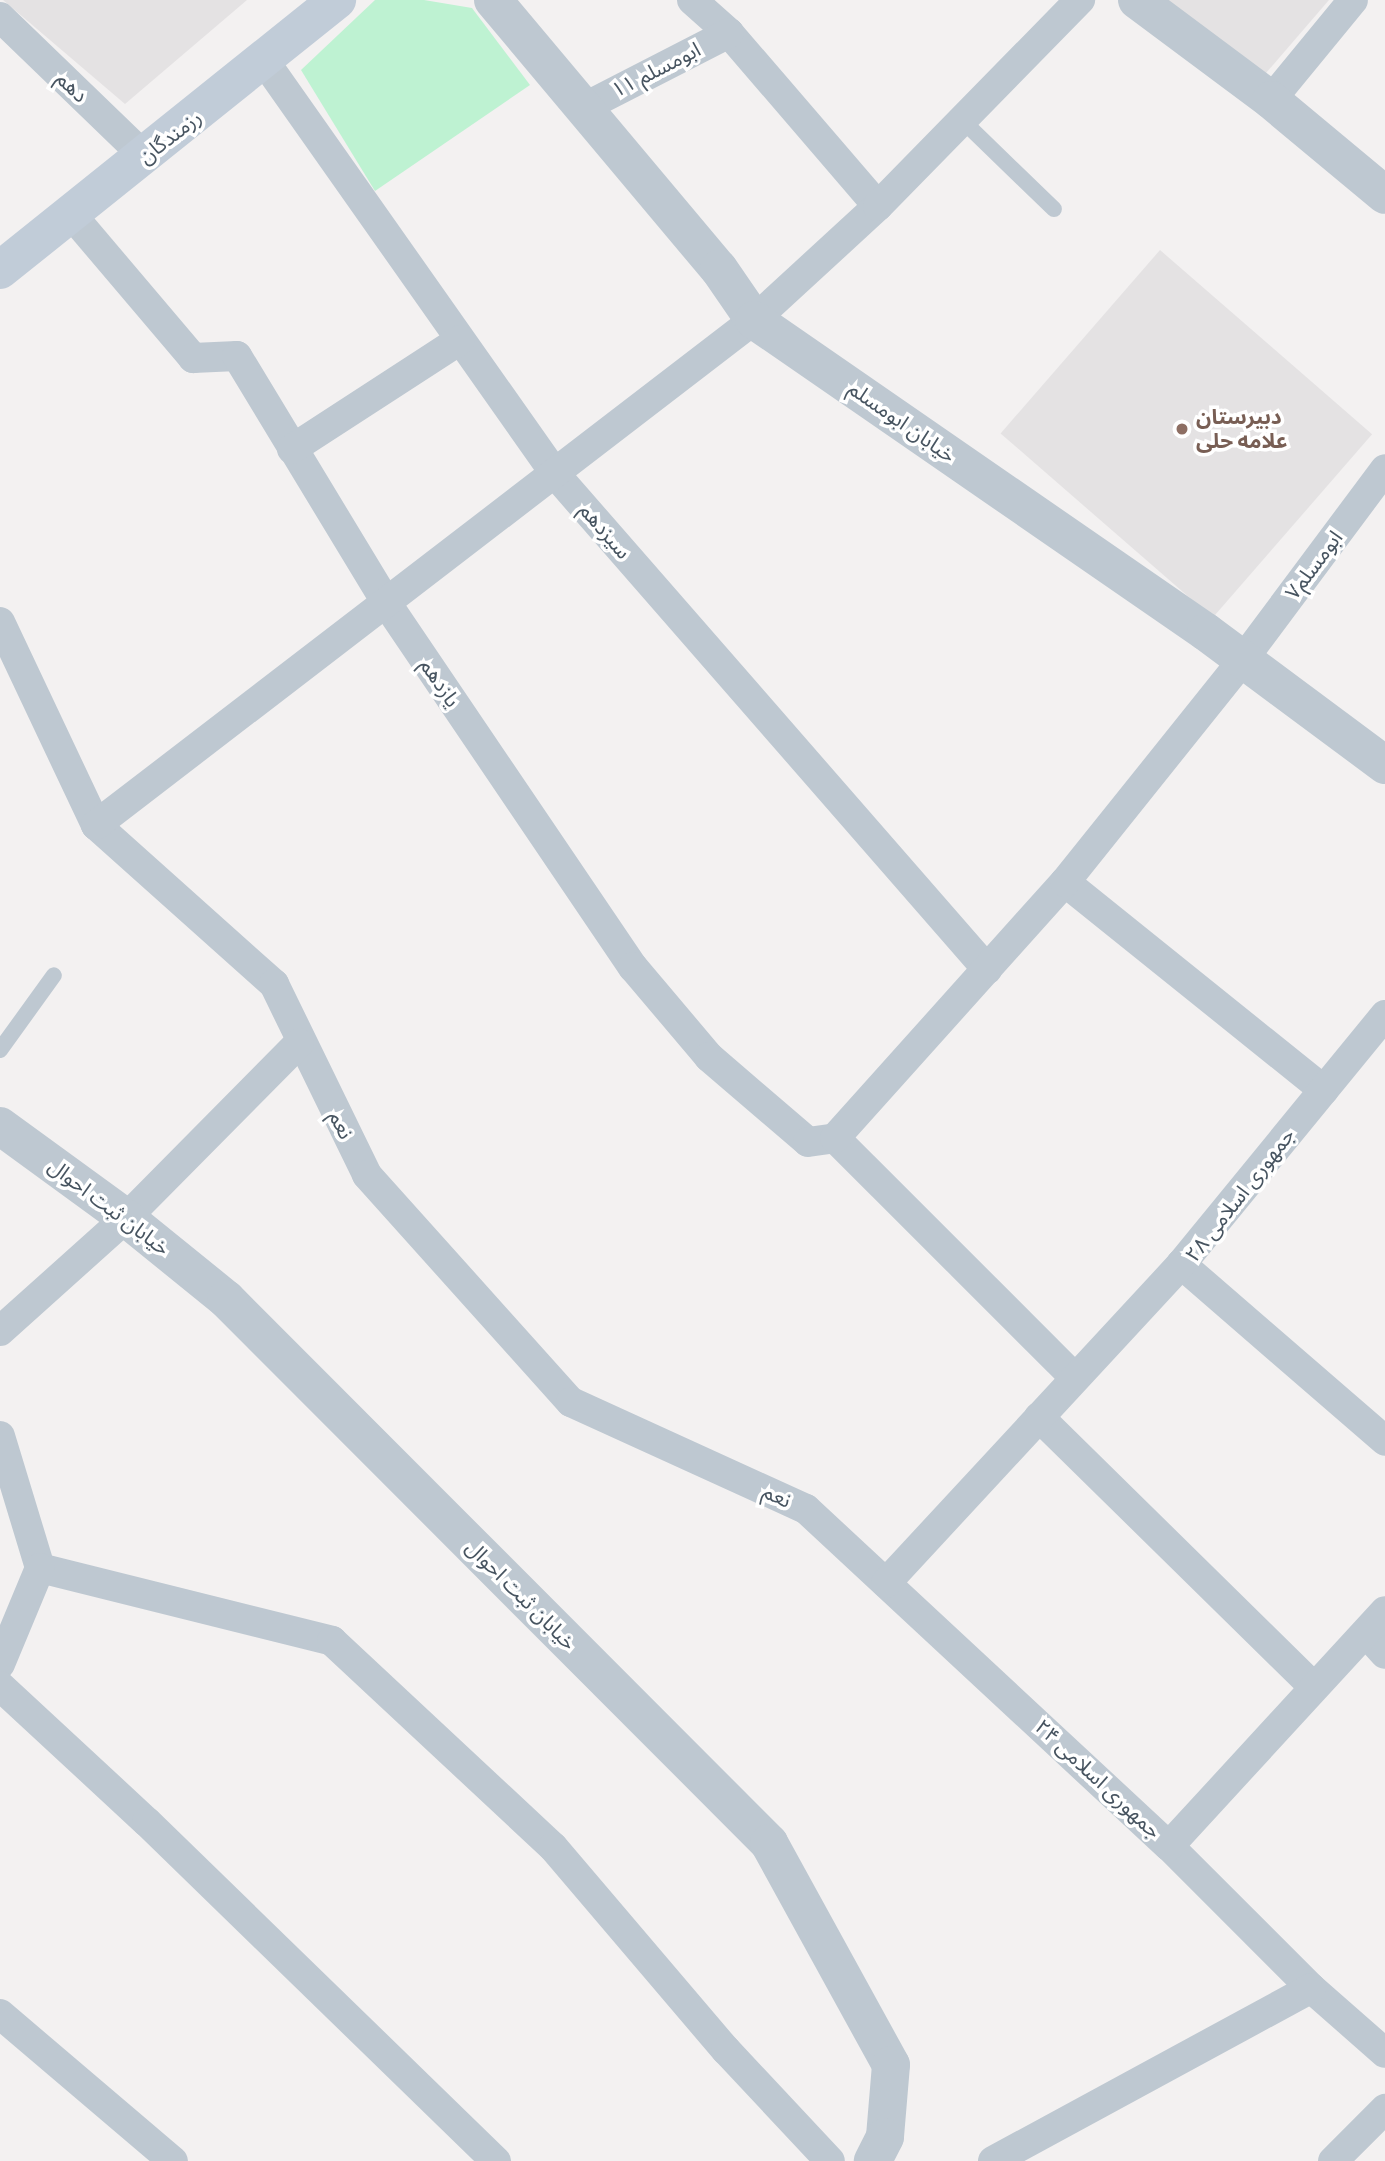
<!DOCTYPE html>
<html>
<head>
<meta charset="utf-8">
<style>
	body { margin:0 }
	#map { position:relative; width:1385px; height:2161px; overflow:hidden; background:#f3f1f1; font-family:"Fira Sans Condensed","Noto Sans Arabic",sans-serif }
	div>[style] { position:absolute }
	.education>* { inset:0; background:#e4e2e3; transform-origin:0 0 }
	.green>* { inset:0; background:#bef2d2 }
	.service>* { height:16px; margin:-8px; padding:0 8px; transform-origin:8px; border-radius:8px; background:#bec8d1 }
	.minor>* { height:30px; margin:-15px; padding:0 15px; transform-origin:15px; border-radius:15px; background:#bec8d1 }
	.tertiary>* { height:38px; margin:-19px; padding:0 19px; transform-origin:19px; border-radius:19px; background:#bec8d1 }
	.secondary>* { height:38px; margin:-19px; padding:0 19px; transform-origin:19px; border-radius:19px; background:#c1ccd8 }
	.dots>* { width:19px; height:19px; translate:-50% -50%; box-sizing:border-box; border:4px solid #fff; border-radius:50% }
	span { translate:-50% -50%; white-space:nowrap; text-align:center; line-height:1.15; -webkit-text-stroke:7px #fff; paint-order:stroke }
	.street-label { font-size:21px; color:#475460 }
	.education-label { font-size:21px; color:#785e54; font-weight:700 }
	.left { translate:0 -50%; text-align:left }
</style>
</head>
<body>
<div id="map">
	<div class="education">
		<div style="clip-path:polygon(3px 0,247px 0,125px 104px)"></div>
		<div style="clip-path:polygon(1137px 0,1329px 0,1254px 87px)"></div>
		<div style="left:1160px;top:250px;width:281px;height:243px;rotate:41deg"></div>
	</div>
	<div class="green">
		<div style="clip-path:polygon(375px 0,424px 0,472px 8px,530px 85px,375px 191px,301px 70px)"></div>
	</div>
	<div class="service">
		<div style="left:962px;top:120px;width:128px;rotate:44.1deg"></div>
		<div style="left:0;top:1050px;width:92px;rotate:-54.2deg"></div>
	</div>
	<div class="minor">
		<div style="left:692px;top:0;width:50px;rotate:41.7deg"></div>
		<div style="left:729px;top:33px;width:228px;rotate:49.3deg"></div>
		<div style="left:0;top:17px;width:202px;rotate:44deg"></div>
		<div style="left:265px;top:62px;width:505px;rotate:54.83deg"></div>
		<div style="left:556px;top:475px;width:656px;rotate:48.9deg"></div>
		<div style="left:1271px;top:100px;width:129px;rotate:-50.6deg"></div>
		<div style="left:583px;top:108px;width:164px;rotate:-27.2deg"></div>
		<div style="left:71px;top:214px;width:189px;rotate:49.7deg"></div>
		<div style="left:193px;top:358px;width:44px;rotate:-2.6deg"></div>
		<div style="left:237px;top:356px;width:290px;rotate:58.8deg"></div>
		<div style="left:387px;top:604px;width:439px;rotate:55.9deg"></div>
		<div style="left:633px;top:967px;width:118px;rotate:49.8deg"></div>
		<div style="left:709px;top:1057px;width:130px;rotate:40.6deg"></div>
		<div style="left:808px;top:1142px;width:27px;rotate:-8deg"></div>
		<div style="left:292px;top:449px;width:200px;rotate:-33deg"></div>
		<div style="left:0;top:622px;width:225px;rotate:64.7deg"></div>
		<div style="left:96px;top:825px;width:239px;rotate:41.8deg"></div>
		<div style="left:274px;top:984px;width:212px;rotate:64deg"></div>
		<div style="left:367px;top:1175px;width:305px;rotate:48.1deg"></div>
		<div style="left:571px;top:1402px;width:258px;rotate:24.5deg"></div>
		<div style="left:806px;top:1509px;width:495px;rotate:42.9deg"></div>
		<div style="left:1169px;top:1846px;width:201px;rotate:45deg"></div>
		<div style="left:1311px;top:1988px;width:98px;rotate:41.3deg"></div>
		<div style="left:96px;top:825px;width:829px;rotate:-37.51deg"></div>
		<div style="left:754px;top:320px;width:168px;rotate:-42.6deg"></div>
		<div style="left:878px;top:206px;width:289px;rotate:-45.6deg"></div>
		<div style="left:1065px;top:882px;width:332px;rotate:38.8deg"></div>
		<div style="left:1385px;top:1015px;width:322px;rotate:129.3deg"></div>
		<div style="left:1181px;top:1264px;width:270px;rotate:40.9deg"></div>
		<div style="left:0;top:1331px;width:169px;rotate:-41.9deg"></div>
		<div style="left:126px;top:1218px;width:246px;rotate:-45.3deg"></div>
		<div style="left:1075px;top:1378px;width:339px;rotate:-135deg"></div>
		<div style="left:835px;top:1138px;width:344px;rotate:-48.1deg"></div>
		<div style="left:1065px;top:882px;width:283px;rotate:-51.3deg"></div>
		<div style="left:1242px;top:661px;width:239px;rotate:-53.3deg"></div>
		<div style="left:1039px;top:1417px;width:384px;rotate:44.5deg"></div>
		<div style="left:0;top:1436px;width:138px;rotate:73.1deg"></div>
		<div style="left:40px;top:1568px;width:301px;rotate:14deg"></div>
		<div style="left:332px;top:1641px;width:302px;rotate:43deg"></div>
		<div style="left:553px;top:1847px;width:267px;rotate:49.6deg"></div>
		<div style="left:726px;top:2050px;width:152px;rotate:46.9deg"></div>
		<div style="left:886px;top:1583px;width:434px;rotate:-47.2deg"></div>
		<div style="left:1366px;top:1633px;width:28px;rotate:48deg"></div>
		<div style="left:0;top:1664px;width:104px;rotate:-67.4deg"></div>
		<div style="left:0;top:1686px;width:200px;rotate:42.8deg"></div>
		<div style="left:147px;top:1822px;width:487px;rotate:44.2deg"></div>
		<div style="left:1169px;top:1846px;width:319px;rotate:-47.4deg"></div>
		<div style="left:0;top:2014px;width:227px;rotate:40.4deg"></div>
		<div style="left:993px;top:2161px;width:362px;rotate:-28.5deg"></div>
		<div style="left:1333px;top:2161px;width:74px;rotate:-45deg"></div>
	</div>
	<div class="tertiary">
		<div style="left:493px;top:0;width:351px;rotate:50deg"></div>
		<div style="left:719px;top:269px;width:62px;rotate:55.5deg"></div>
		<div style="left:754px;top:320px;width:549px;rotate:34.62deg"></div>
		<div style="left:1206px;top:632px;width:223px;rotate:36.6deg"></div>
		<div style="left:1137px;top:0;width:167px;rotate:36.7deg"></div>
		<div style="left:1271px;top:100px;width:148px;rotate:39.8deg"></div>
		<div style="left:0;top:1126px;width:156px;rotate:36.1deg"></div>
		<div style="left:126px;top:1218px;width:129px;rotate:39deg"></div>
		<div style="left:226px;top:1299px;width:769px;rotate:45.05deg"></div>
		<div style="left:769px;top:1843px;width:253px;rotate:61.2deg"></div>
		<div style="left:891px;top:2065px;width:72px;rotate:94.8deg"></div>
		<div style="left:885px;top:2137px;width:27px;rotate:117deg"></div>
	</div>
	<div class="secondary">
		<div style="left:0;top:270px;width:432px;rotate:-38.7deg"></div>
	</div>
	<div class="dots">
		<div style="left:1182px;top:429px;background:#8d6e63"></div>
	</div>
	<div class="street-label">
		<span style="left:656px;top:70px;rotate:-27deg">ابومسلم ۱۱</span>
		<span style="left:72px;top:87px;rotate:44deg">دهم</span>
		<span style="left:170px;top:137px;rotate:-38deg">رزمندگان</span>
		<span style="left:902px;top:422px;rotate:35deg">خیابان ابومسلم</span>
		<span style="left:605px;top:531px;rotate:49deg">سیزدهم</span>
		<span style="left:1314px;top:565px;rotate:-53deg">ابومسلم۷</span>
		<span style="left:440px;top:683px;rotate:56deg">یازدهم</span>
		<span style="left:341px;top:1125px;rotate:63deg">نعم</span>
		<span style="left:1240px;top:1195px;rotate:-52deg">جمهوری اسلامی ۲۸</span>
		<span style="left:109px;top:1207px;rotate:37deg">خیابان ثبت احوال</span>
		<span style="left:777px;top:1496px;rotate:25deg">نعم</span>
		<span style="left:521px;top:1595px;rotate:45deg">خیابان ثبت احوال</span>
		<span style="left:1098px;top:1779px;rotate:43deg">جمهوری اسلامی ۲۴</span>
	</div>
	<div class="education-label">
		<span class="left" style="left:1196px;top:429px">دبیرستان<br>علامه حلی</span>
	</div>
</div>
</body>
</html>
